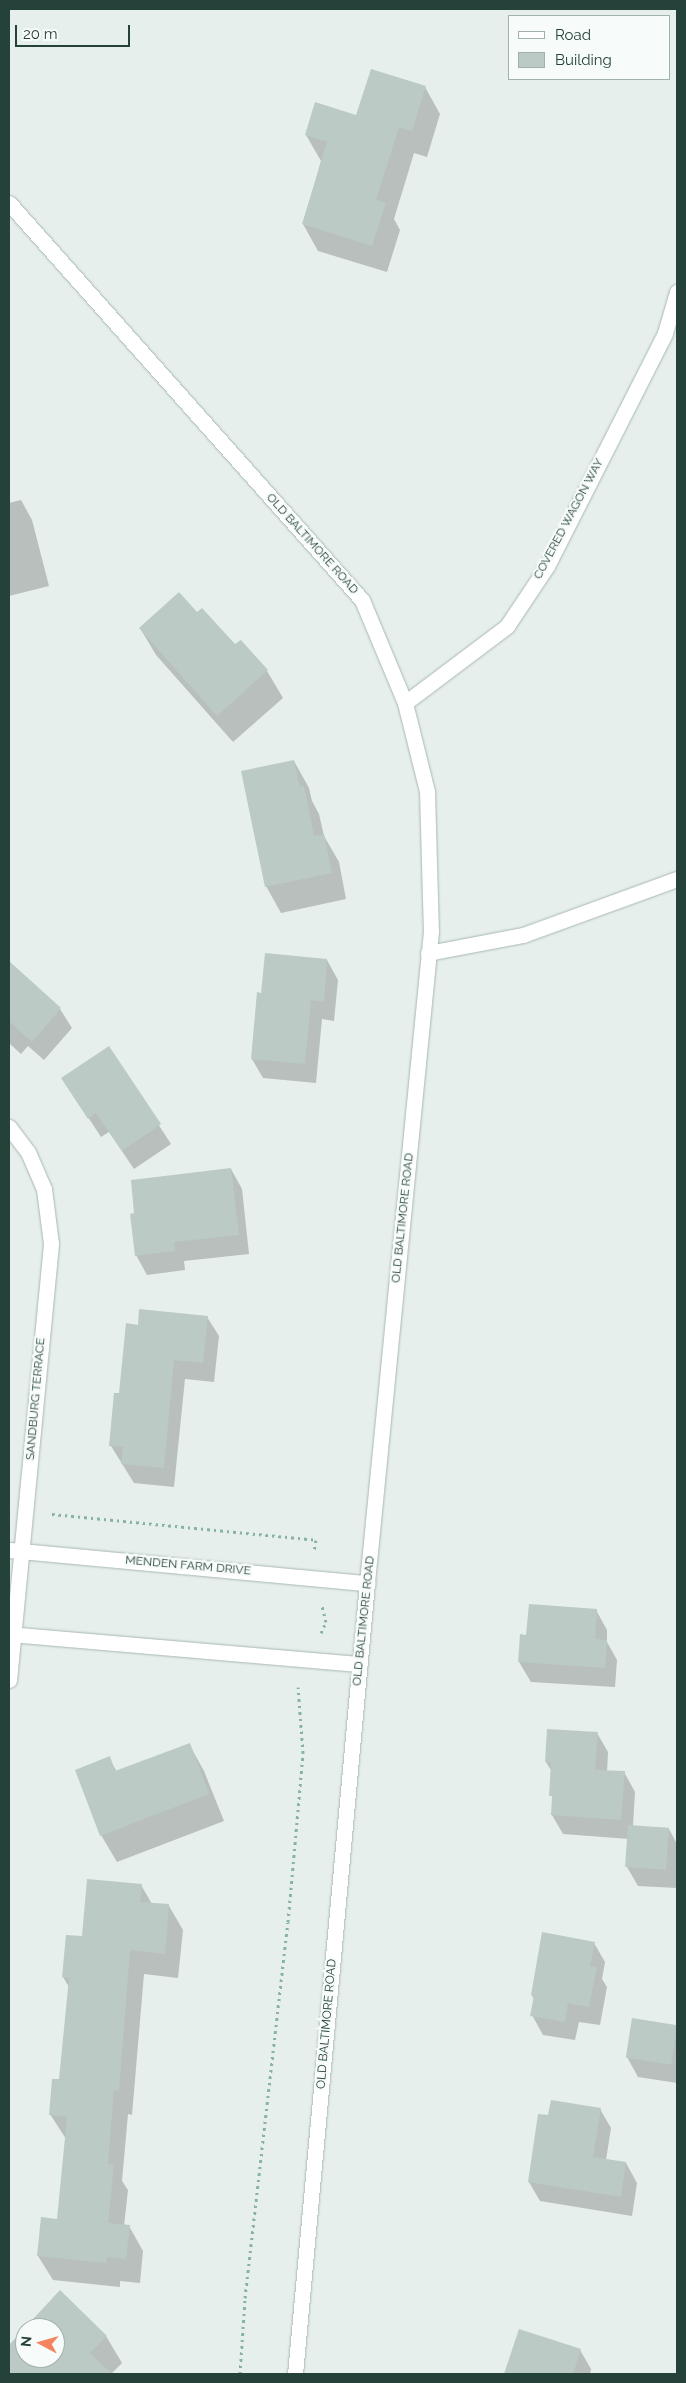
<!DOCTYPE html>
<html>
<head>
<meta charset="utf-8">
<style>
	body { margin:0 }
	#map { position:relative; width:686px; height:2383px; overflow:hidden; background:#e6efeb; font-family:Raleway,sans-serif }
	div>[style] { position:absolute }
	.shadow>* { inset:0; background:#0003 }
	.building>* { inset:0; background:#bbcac4; transform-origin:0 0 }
	.path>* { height:3px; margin-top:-1.5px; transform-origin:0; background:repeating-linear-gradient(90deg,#86b3a5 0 2.5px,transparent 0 6.5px) }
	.roads { filter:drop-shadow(0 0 1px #a8b8b2) drop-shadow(0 0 1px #a8b8b2) }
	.lane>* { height:15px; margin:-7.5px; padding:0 7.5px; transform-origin:7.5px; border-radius:7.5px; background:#fff }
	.street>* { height:15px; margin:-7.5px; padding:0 7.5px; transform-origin:7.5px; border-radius:7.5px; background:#fff }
	.secondary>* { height:15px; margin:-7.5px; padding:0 7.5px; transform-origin:7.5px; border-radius:7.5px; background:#fff }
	span { translate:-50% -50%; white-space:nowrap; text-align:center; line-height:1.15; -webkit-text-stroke:4.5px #f7fbf9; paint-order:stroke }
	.street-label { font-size:12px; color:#24423a }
	.frame { position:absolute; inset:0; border:10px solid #24423a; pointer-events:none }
	.legend { position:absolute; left:508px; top:15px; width:162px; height:65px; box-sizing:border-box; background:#f7fbf9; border:1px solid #a3b1ad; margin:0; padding:6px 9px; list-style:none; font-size:15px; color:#24423a }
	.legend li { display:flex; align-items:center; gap:10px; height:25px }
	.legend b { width:25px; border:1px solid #a3b1ad }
	.north { position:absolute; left:15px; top:2318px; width:50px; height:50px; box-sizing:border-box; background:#f7fbf9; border:1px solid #a3b1ad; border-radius:50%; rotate:276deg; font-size:14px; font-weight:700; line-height:20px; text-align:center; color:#24423a }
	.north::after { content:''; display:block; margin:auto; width:18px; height:22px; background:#f4845f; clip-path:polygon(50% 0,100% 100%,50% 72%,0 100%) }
	.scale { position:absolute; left:15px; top:25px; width:115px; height:22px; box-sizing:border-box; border:2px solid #24423a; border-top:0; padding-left:6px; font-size:15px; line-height:18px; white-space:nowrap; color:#24423a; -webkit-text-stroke:4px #f7fbf9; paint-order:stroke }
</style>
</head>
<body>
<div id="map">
	<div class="shadow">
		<div style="clip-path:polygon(425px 87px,440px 114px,427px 157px,414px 153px,394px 219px,400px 230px,387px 272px,318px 251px,303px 224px,321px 161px,306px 135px,357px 116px)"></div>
		<div style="clip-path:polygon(21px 500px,32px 520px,49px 586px,9px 596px,9px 503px)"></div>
		<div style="clip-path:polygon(197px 614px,235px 646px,240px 641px,267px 671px,283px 698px,233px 742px,156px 655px,140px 628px)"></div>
		<div style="clip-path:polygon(294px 761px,309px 788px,312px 801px,319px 814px,324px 836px,339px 862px,346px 899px,281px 913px,266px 886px)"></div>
		<div style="clip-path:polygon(327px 960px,338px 980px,334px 1021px,322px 1019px,316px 1083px,263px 1078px,252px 1059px,263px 994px)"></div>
		<div style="clip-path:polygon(9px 963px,60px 1009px,72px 1028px,44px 1060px,28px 1046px,21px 1054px,9px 1043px)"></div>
		<div style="clip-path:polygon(109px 1048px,171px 1144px,134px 1169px,109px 1132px,101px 1137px,63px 1079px)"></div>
		<div style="clip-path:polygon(231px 1169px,242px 1189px,249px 1254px,184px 1261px,185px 1270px,147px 1275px,136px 1255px)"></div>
		<div style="clip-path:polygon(207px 1317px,219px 1336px,214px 1382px,185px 1379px,174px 1487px,134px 1483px,111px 1446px,139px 1326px)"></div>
		<div style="clip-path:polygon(596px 1610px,607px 1630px,607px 1642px,617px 1660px,615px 1687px,531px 1682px,519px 1662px,521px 1636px,527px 1636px)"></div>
		<div style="clip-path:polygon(597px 1733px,608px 1752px,607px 1772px,624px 1772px,635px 1792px,633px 1826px,669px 1829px,677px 1844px,677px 1888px,638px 1886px,627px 1867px,629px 1839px,563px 1834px,552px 1815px,552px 1772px,546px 1762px)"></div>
		<div style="clip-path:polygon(189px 1744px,204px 1771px,224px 1821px,117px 1862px,101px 1835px,109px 1758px,117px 1772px)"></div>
		<div style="clip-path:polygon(141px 1885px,152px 1904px,169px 1906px,183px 1930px,178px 1978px,144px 1974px,132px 2115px,128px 2114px,122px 2181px,128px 2190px,124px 2226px,129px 2226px,143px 2251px,140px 2283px,120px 2281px,120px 2287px,53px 2280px,38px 2256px,58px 2220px,66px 2139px,50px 2114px,60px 2081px,69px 1987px,63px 1977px,84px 1937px)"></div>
		<div style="clip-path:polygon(594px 1943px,605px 1962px,602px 1979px,607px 1987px,600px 2025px,579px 2022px,575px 2040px,543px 2035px,532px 2015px,534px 2000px,532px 1995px)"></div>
		<div style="clip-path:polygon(633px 2020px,677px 2027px,677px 2083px,638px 2077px,627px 2057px)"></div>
		<div style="clip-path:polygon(600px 2109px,611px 2128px,606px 2160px,626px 2163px,637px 2183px,632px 2216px,540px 2201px,529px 2182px,549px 2117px)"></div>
		<div style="clip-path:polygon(60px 2292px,106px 2336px,122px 2363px,111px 2374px,9px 2374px,9px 2346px,25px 2329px,25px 2358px,55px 2358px,55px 2328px,26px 2328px)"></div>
		<div style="clip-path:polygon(520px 2330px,580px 2350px,591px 2369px,590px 2374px,506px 2374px)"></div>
	</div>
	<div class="building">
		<div style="clip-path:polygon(371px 69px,426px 86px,412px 131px,399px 127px,376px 200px,386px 203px,372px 246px,302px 224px,327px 142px,305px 135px,315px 102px,356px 115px)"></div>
		<div style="clip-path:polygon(179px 592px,197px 612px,202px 608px,235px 644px,241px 640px,268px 670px,217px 716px,139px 628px)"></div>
		<div style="clip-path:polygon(294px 760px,300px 787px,304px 786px,314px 836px,324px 834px,332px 873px,265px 887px,241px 771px)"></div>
		<div style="clip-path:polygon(265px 953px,327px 959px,324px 1002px,311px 1000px,305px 1064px,251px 1059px,257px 992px,261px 993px)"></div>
		<div style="clip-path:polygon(9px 961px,61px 1008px,32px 1042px,9px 1021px)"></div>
		<div style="clip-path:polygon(109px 1046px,161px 1124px,122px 1151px,96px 1113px,88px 1119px,61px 1078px)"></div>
		<div style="clip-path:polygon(231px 1168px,239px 1235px,174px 1242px,175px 1251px,135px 1256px,130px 1214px,134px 1213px,131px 1180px)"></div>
		<div style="clip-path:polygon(139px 1309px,208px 1316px,203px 1363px,174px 1360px,164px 1468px,121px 1464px,123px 1447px,109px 1446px,114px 1393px,119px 1393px,126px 1323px,138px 1325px)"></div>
		<div style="clip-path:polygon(529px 1604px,597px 1609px,595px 1639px,607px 1640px,605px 1668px,518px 1662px,520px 1634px,526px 1635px)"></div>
		<div style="clip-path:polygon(547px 1729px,598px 1732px,595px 1770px,625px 1771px,621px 1820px,551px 1815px,552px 1796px,549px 1796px,551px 1762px,545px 1762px)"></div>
		<div style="clip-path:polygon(190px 1743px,209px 1794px,100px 1836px,75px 1770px,110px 1756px,115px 1771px)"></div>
		<div style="left:628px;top:1825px;width:41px;height:42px;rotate:4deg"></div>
		<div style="clip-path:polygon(87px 1879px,142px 1884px,140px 1902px,169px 1904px,165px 1954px,130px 1950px,119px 2091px,114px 2090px,108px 2164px,114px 2165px,108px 2223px,130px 2225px,126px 2259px,107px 2257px,106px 2263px,37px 2256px,41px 2217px,57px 2219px,67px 2117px,49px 2115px,52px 2079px,59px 2079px,69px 1978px,62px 1977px,66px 1935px,82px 1936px)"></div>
		<div style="clip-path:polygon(542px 1932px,595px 1942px,590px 1966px,597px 1967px,589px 2007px,568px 2003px,565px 2022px,530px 2016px,534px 1996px,531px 1995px)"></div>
		<div style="left:632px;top:2018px;width:46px;height:40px;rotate:9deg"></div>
		<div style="clip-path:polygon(551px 2100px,601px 2108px,593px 2157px,626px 2162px,621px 2197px,528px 2182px,538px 2114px,548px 2115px)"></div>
		<div style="clip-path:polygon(evenodd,60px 2290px,107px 2336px,90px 2353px,112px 2374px,9px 2374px,9px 2345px,60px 2290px,25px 2328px,55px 2328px,55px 2358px,25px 2358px,25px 2328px)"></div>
		<div style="clip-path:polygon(519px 2329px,581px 2349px,573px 2374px,504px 2374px)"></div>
	</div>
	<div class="path">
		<div style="left:52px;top:1514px;width:265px;rotate:5.6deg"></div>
		<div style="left:316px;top:1540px;width:11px;rotate:100deg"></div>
		<div style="left:321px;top:1633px;width:12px;rotate:-66deg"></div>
		<div style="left:326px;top:1622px;width:16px;rotate:-104deg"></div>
		<div style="left:240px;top:2374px;width:76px;rotate:-86.2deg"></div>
		<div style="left:245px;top:2298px;width:378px;rotate:-83.5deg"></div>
		<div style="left:288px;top:1922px;width:170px;rotate:-84.9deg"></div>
		<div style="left:303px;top:1753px;width:66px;rotate:-94.3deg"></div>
	</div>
	<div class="roads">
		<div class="lane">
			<div style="left:428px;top:953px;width:97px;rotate:-10.7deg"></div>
			<div style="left:523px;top:935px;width:164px;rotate:-20deg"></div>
		</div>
		<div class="street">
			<div style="left:405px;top:703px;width:128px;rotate:-37deg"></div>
			<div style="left:507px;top:626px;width:72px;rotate:-56.3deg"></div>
			<div style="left:547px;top:566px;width:261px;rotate:-63.1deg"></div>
			<div style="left:665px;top:333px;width:43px;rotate:-73.7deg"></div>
			<div style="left:9px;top:1127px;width:31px;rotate:53deg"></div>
			<div style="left:28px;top:1152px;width:40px;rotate:66.6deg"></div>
			<div style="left:44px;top:1189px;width:55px;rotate:82.7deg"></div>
			<div style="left:51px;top:1244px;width:438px;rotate:95.5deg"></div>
			<div style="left:9px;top:1550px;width:360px;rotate:5.3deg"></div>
			<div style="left:9px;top:1634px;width:352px;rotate:4.9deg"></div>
		</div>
		<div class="secondary">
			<div style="left:9px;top:203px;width:531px;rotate:48.36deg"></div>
			<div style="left:362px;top:600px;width:112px;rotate:67.3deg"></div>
			<div style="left:405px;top:703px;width:91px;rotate:76deg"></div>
			<div style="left:427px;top:791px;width:140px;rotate:88.4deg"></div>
			<div style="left:431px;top:931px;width:655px;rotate:95.61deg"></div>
			<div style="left:367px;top:1583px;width:794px;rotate:95.2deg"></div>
		</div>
	</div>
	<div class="street-label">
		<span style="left:569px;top:519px;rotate:-62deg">COVERED WAGON WAY</span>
		<span style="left:312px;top:544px;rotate:48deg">OLD BALTIMORE ROAD</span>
		<span style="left:403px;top:1218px;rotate:-84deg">OLD BALTIMORE ROAD</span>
		<span style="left:36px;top:1399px;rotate:-85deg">SANDBURG TERRACE</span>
		<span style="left:188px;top:1566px;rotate:5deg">MENDEN FARM DRIVE</span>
		<span style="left:364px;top:1621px;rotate:-84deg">OLD BALTIMORE ROAD</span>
		<span style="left:327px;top:2024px;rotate:-85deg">OLD BALTIMORE ROAD</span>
	</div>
	<div class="frame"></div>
	<ul class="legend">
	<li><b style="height:6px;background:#fff"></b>Road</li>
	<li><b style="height:14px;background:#bbcac4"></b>Building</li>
	</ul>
	<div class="north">N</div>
	<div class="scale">20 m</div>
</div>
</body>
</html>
